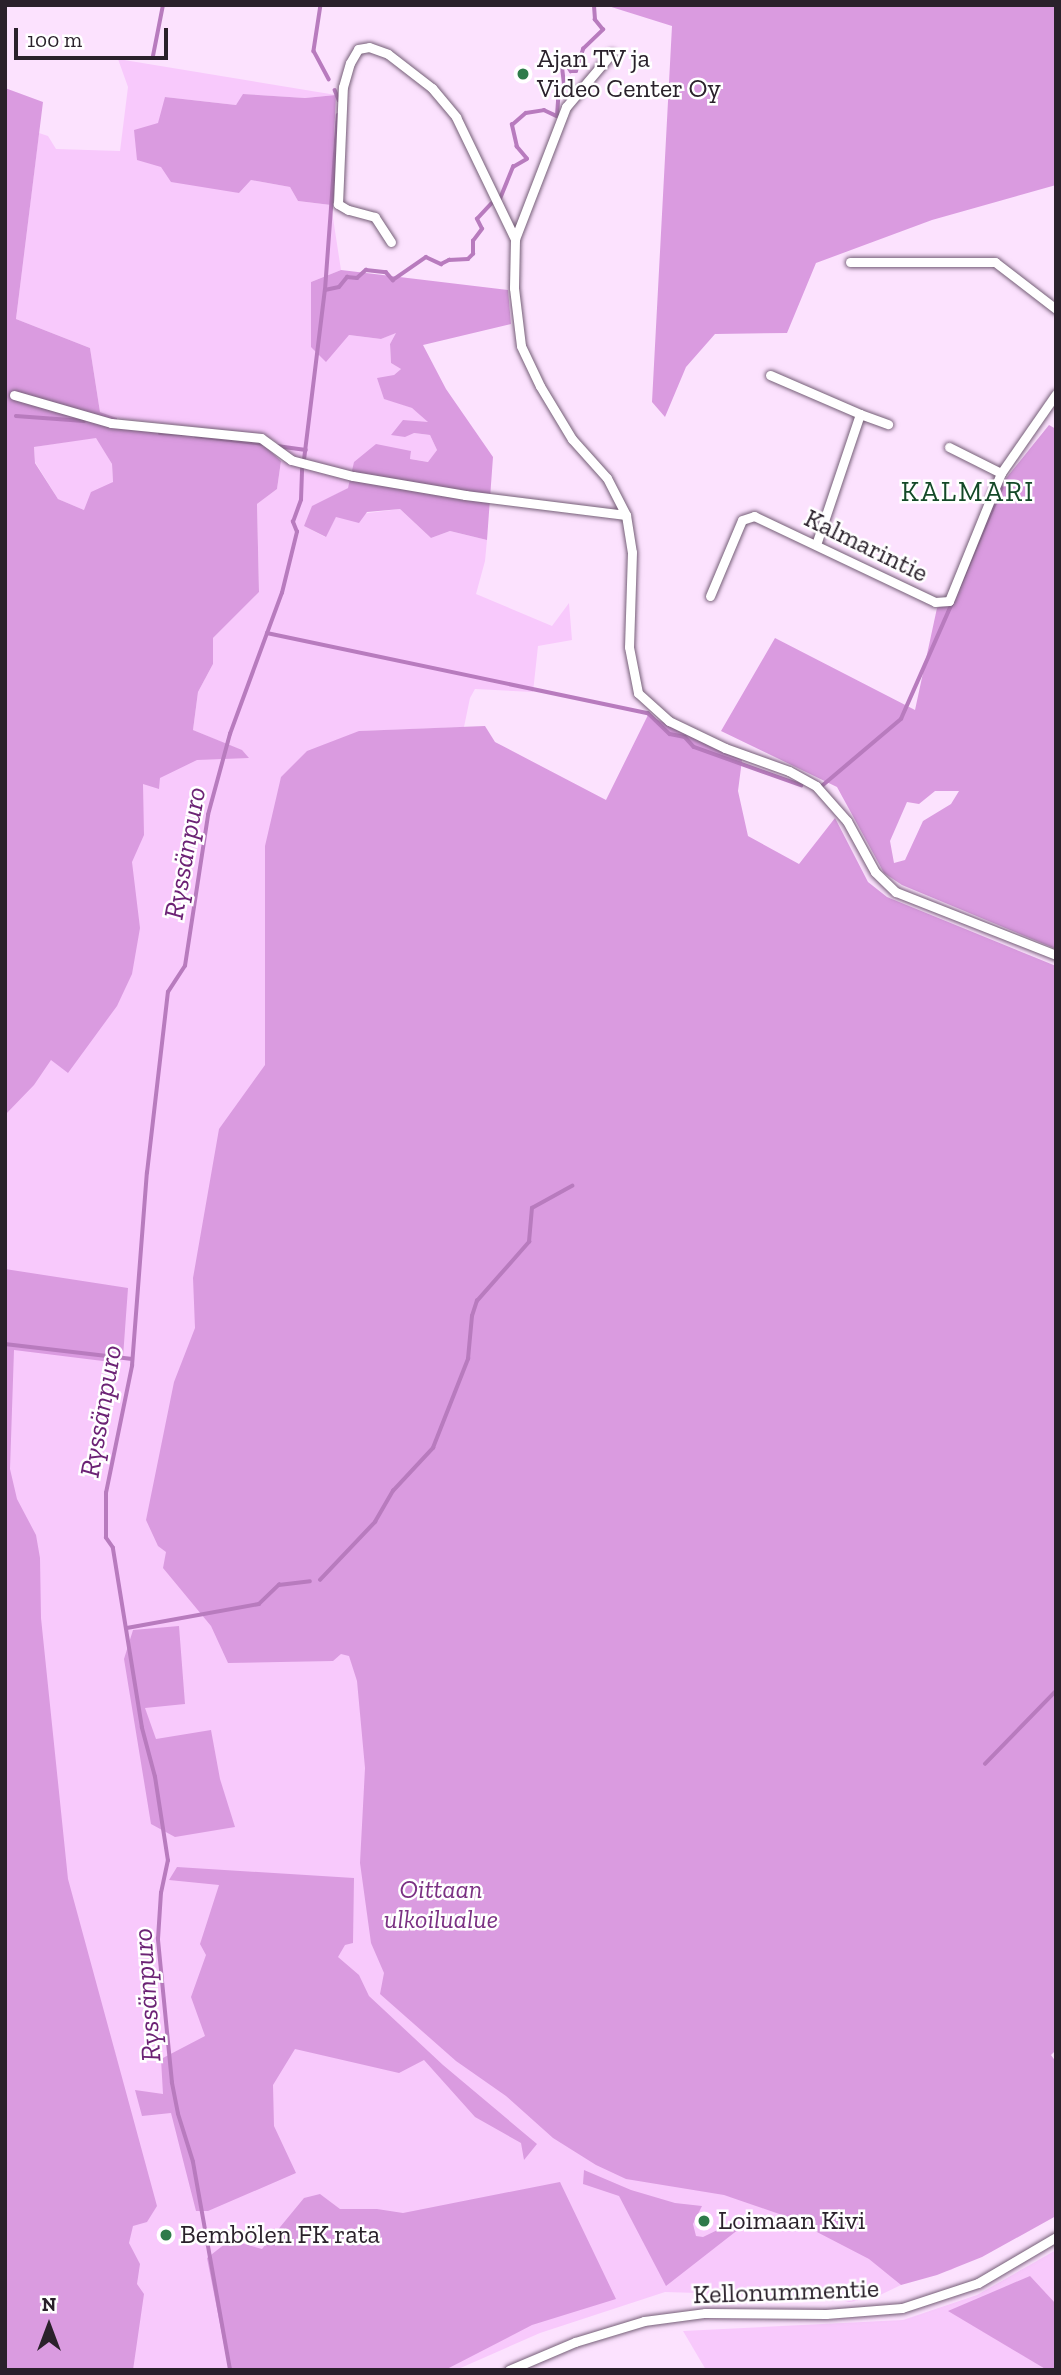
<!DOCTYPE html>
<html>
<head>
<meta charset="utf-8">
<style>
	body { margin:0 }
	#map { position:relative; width:1061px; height:2375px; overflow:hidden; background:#fce2fe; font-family:"Zilla Slab",serif }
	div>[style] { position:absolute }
	.green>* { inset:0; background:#f8c9fc }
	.forest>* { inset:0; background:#da9be0 }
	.stream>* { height:3.5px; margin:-1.75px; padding:0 1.75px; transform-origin:1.75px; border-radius:1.75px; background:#b87bbe }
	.roads { filter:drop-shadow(0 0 2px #755f77) drop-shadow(0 0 2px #755f77) }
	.minor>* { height:9px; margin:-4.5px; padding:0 4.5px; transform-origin:4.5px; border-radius:4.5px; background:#fff }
	.dots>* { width:19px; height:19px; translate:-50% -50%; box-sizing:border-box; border:4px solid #fff; border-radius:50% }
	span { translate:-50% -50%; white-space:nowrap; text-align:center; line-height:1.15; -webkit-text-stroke:5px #fff; paint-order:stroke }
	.poi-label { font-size:26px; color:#2a212b }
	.left { translate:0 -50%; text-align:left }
	.street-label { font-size:26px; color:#2a212b }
	.park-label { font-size:26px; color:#7b3183; font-style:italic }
	.neighbourhood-label { font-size:28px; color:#144928; letter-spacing:2px }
	.water-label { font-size:28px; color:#6c2275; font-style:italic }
	.frame { position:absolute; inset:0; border:7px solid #2a212b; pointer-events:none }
	.north { position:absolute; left:14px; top:2291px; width:70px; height:70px; -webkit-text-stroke:5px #fff; paint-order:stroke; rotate:0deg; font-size:19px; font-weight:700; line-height:28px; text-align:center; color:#2a212b }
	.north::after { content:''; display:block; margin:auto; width:24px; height:32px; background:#2a212b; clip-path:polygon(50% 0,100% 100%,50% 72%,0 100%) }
	.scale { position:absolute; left:14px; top:28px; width:154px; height:32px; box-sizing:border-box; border:4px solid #2a212b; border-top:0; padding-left:9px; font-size:21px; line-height:24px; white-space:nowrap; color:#2a212b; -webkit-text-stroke:5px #fff; paint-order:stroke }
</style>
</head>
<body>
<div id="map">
	<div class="green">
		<div style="clip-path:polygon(118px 59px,336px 95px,305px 98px,244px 94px,236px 105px,165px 97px,161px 167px,239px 193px,251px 180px,290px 187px,298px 201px,331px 205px,341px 270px,311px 282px,349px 335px,381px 339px,397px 332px,390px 344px,391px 363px,401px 369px,394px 375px,384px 398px,412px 408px,430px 422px,414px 433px,430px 435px,437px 450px,429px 462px,410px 459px,411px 451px,352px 472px,293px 459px,274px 440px,261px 434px,117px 418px,100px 412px,90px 348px,16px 319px,39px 133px,48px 136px,56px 149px,120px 151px,128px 87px)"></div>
		<div style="clip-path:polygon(96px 437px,112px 464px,113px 482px,84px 510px,58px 499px,35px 462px,34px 447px)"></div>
		<div style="clip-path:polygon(281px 461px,352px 479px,348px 488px,333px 496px,304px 526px,325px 537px,336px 517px,400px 509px,431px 538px,450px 531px,487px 540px,485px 561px,476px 594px,552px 626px,569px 603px,572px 640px,538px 646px,533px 692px,475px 689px,470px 698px,464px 727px,359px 731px,1056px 2048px,1048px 2056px,1056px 2206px,951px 2270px,895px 2280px,901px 2285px,878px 2296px,872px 2292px,864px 2292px,859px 2296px,862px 2300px,849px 2302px,829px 2297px,665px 2292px,540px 2333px,456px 2370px,5px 2370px,5px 485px,102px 746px,238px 749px,193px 730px,198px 692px,213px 664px,213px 638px,259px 592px,257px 504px,277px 489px)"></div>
		<div style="clip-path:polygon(1056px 2250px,1056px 2370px,706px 2370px,683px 2331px,903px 2320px,977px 2295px)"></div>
	</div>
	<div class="forest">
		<div style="clip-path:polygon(605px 5px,1056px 5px,1056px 185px,932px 220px,816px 263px,787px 333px,715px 334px,686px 367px,665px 417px,652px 402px,672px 26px)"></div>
		<div style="clip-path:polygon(evenodd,5px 88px,43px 102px,16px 319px,90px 348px,100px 412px,117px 418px,117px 426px,258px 440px,281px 461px,277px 489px,257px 504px,259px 592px,213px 638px,213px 664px,198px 692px,193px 730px,242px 750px,249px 758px,197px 760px,160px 778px,159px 789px,143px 784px,144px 835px,132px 862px,140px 928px,132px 974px,117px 1006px,68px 1073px,51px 1060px,34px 1085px,5px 1115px,5px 88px,96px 438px,112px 464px,113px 482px,91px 492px,84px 510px,58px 499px,35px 463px,34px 447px,96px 438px)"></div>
		<div style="clip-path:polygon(243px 94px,305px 98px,336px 95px,331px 205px,298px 201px,290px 187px,251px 180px,239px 193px,171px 182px,161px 167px,137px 160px,134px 130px,158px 123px,165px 97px,236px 105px)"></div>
		<div style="clip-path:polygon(341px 270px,508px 290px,511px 324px,423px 345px,446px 389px,493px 457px,487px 540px,450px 531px,431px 538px,400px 509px,367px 512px,359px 523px,336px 517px,326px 537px,304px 526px,312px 506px,348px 488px,354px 462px,376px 444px,411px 451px,410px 459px,428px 462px,437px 450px,430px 435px,414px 433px,405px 437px,391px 435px,403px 420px,428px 422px,412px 408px,384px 399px,377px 378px,394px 375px,401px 369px,391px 363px,390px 344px,396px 333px,381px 339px,349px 335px,326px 362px,311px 347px,311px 282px)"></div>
		<div style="clip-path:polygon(evenodd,1049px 425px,1056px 429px,1056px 949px,902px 885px,884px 873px,837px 787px,721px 731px,775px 638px,915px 710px,937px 608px,955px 600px,999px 487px,1049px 425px,935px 791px,959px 791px,951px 804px,923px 821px,905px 860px,894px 863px,890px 841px,907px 802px,919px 804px,935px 791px)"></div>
		<div style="clip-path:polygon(648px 715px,742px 760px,738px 791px,748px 836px,799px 864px,835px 818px,868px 882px,887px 897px,1056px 966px,1056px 2050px,1051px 2055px,1056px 2062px,1056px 2216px,982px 2257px,937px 2275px,901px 2285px,869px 2259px,788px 2217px,724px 2195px,626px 2179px,596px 2165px,553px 2138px,506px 2096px,456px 2061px,380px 1994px,384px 1973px,371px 1943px,360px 1863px,365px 1768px,357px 1681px,349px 1656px,341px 1654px,333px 1661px,228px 1663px,211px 1626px,163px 1568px,166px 1552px,158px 1546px,146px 1520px,174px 1382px,195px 1328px,193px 1278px,219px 1129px,265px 1065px,265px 846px,281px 777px,307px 751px,359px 731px,485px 726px,495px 742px,606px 800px)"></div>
		<div style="clip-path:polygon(5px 1269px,128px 1288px,123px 1357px,103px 1361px,14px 1350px,10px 1469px,17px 1499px,36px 1535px,40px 1558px,41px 1618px,68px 1879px,157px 2206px,147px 2222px,133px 2226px,129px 2243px,140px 2264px,137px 2284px,144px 2294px,133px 2370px,5px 2370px)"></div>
		<div style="clip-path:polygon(179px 1626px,185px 1704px,145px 1708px,156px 1739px,211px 1730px,220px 1779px,235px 1827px,175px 1837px,151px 1824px,124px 1659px,133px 1630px)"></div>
		<div style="clip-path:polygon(177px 1867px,354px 1878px,353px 1943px,345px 1945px,338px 1957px,359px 1975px,369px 1996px,443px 2065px,537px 2144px,524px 2160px,521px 2143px,475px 2117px,424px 2060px,399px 2073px,295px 2049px,273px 2085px,274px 2126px,296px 2173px,208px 2211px,196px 2211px,171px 2113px,142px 2116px,135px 2090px,163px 2094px,161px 2059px,205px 2036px,191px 1997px,206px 1955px,200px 1944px,219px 1885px,169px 1880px)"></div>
		<div style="clip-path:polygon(584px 2170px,631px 2190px,675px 2203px,702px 2206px,693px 2224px,696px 2236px,703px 2237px,732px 2223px,739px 2229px,666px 2286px,619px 2196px,583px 2184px)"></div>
		<div style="clip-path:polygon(560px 2182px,616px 2299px,532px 2325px,445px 2370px,229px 2370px,207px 2258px,230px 2240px,262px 2249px,304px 2198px,320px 2194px,340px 2209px,377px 2209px,403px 2213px)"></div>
		<div style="clip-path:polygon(1030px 2276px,1056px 2304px,1056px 2370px,1047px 2370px,948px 2311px)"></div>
	</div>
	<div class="stream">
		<div style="left:321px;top:5px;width:47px;rotate:98.7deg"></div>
		<div style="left:314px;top:51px;width:32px;rotate:62deg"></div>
		<div style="left:153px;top:56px;width:52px;rotate:-78.9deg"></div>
		<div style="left:335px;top:90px;width:11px;rotate:68deg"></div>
		<div style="left:500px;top:199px;width:35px;rotate:-68deg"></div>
		<div style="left:513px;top:167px;width:16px;rotate:-30deg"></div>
		<div style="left:527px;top:159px;width:16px;rotate:-130deg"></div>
		<div style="left:517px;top:147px;width:23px;rotate:-103deg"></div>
		<div style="left:512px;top:125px;width:18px;rotate:-41deg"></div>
		<div style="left:526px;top:113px;width:18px;rotate:-9deg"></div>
		<div style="left:544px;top:110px;width:14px;rotate:25deg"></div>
		<div style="left:557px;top:116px;width:16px;rotate:-86deg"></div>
		<div style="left:558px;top:100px;width:17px;rotate:-69deg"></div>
		<div style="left:564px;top:84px;width:16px;rotate:-97deg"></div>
		<div style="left:562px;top:68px;width:6px;rotate:-18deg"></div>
		<div style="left:568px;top:66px;width:6px;rotate:59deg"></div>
		<div style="left:571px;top:71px;width:5px"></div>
		<div style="left:576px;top:71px;width:23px;rotate:-72deg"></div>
		<div style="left:583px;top:49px;width:28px;rotate:-44deg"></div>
		<div style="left:603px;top:30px;width:13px;rotate:-129deg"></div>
		<div style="left:595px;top:20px;width:15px;rotate:-94deg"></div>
		<div style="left:325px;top:290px;width:175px;rotate:-85.8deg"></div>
		<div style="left:16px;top:416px;width:68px;rotate:4.2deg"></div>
		<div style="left:160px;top:433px;width:25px;rotate:2deg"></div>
		<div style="left:196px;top:436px;width:69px;rotate:6.6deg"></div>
		<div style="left:277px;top:446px;width:29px;rotate:8deg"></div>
		<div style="left:304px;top:460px;width:171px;rotate:-83deg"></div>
		<div style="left:325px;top:290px;width:14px;rotate:-12deg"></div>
		<div style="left:339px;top:287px;width:13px;rotate:-51deg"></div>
		<div style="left:347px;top:277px;width:10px;rotate:6deg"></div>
		<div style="left:357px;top:278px;width:12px;rotate:-42deg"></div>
		<div style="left:366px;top:270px;width:20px;rotate:6deg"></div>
		<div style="left:386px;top:272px;width:11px;rotate:49deg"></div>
		<div style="left:393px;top:280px;width:40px;rotate:-34.9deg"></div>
		<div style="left:426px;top:257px;width:17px;rotate:25deg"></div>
		<div style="left:441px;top:264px;width:9px;rotate:-27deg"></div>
		<div style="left:449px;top:260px;width:19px;rotate:-3deg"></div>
		<div style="left:468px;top:259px;width:7px;rotate:-45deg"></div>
		<div style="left:473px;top:254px;width:13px;rotate:-90deg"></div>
		<div style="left:473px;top:241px;width:15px;rotate:-53deg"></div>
		<div style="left:482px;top:229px;width:11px;rotate:-117deg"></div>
		<div style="left:477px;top:219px;width:21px;rotate:-47deg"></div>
		<div style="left:959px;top:587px;width:107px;rotate:-66.8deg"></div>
		<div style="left:267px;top:633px;width:389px;rotate:11.9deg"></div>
		<div style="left:648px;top:713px;width:30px;rotate:44deg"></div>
		<div style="left:670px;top:734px;width:15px;rotate:11deg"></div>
		<div style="left:685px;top:737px;width:13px;rotate:48deg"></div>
		<div style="left:694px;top:747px;width:114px;rotate:19.6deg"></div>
		<div style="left:823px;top:785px;width:102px;rotate:-40.2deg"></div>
		<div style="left:901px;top:719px;width:129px;rotate:-66.2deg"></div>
		<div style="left:5px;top:1344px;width:128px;rotate:6.7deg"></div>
		<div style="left:320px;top:1580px;width:80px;rotate:-46.5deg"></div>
		<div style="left:375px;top:1522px;width:36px;rotate:-60deg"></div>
		<div style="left:393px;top:1491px;width:59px;rotate:-47.1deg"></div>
		<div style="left:433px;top:1448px;width:96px;rotate:-68.5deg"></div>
		<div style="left:468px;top:1359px;width:43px;rotate:-84.7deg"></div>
		<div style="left:472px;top:1316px;width:16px;rotate:-72deg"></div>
		<div style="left:477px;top:1301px;width:79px;rotate:-48.6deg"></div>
		<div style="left:529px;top:1242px;width:34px;rotate:-85deg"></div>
		<div style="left:532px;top:1208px;width:46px;rotate:-28.8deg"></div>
		<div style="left:127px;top:1628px;width:134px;rotate:-10.3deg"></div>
		<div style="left:259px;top:1604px;width:28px;rotate:-44deg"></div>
		<div style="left:279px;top:1585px;width:31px;rotate:-7deg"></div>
		<div style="left:985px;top:1764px;width:102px;rotate:-45.8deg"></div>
		<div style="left:230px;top:2370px;width:211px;rotate:-100.1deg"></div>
		<div style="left:193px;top:2162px;width:50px;rotate:-107.4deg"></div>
		<div style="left:178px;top:2114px;width:32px;rotate:-101deg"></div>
		<div style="left:172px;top:2083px;width:145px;rotate:-95.6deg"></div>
		<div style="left:158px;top:1939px;width:46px;rotate:-86.3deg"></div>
		<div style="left:161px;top:1893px;width:33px;rotate:-78deg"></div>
		<div style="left:168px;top:1861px;width:85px;rotate:-98.8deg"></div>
		<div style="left:155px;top:1777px;width:51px;rotate:-104.9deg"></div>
		<div style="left:142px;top:1728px;width:182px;rotate:-99.2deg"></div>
		<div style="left:113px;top:1548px;width:12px;rotate:-125deg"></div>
		<div style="left:106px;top:1538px;width:45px;rotate:-90deg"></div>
		<div style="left:106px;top:1493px;width:130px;rotate:-78.4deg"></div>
		<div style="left:132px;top:1366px;width:194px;rotate:-85.6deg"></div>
		<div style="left:147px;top:1173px;width:182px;rotate:-83.4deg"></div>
		<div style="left:168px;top:992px;width:31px;rotate:-57deg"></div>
		<div style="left:185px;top:966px;width:153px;rotate:-81.3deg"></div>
		<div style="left:208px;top:815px;width:84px;rotate:-74.8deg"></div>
		<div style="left:230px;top:734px;width:150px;rotate:-69.8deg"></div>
		<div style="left:282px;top:593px;width:63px;rotate:-76.2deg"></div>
		<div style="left:297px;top:532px;width:11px;rotate:-112deg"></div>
		<div style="left:293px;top:522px;width:23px;rotate:-70deg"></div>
		<div style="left:301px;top:500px;width:31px;rotate:-88deg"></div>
	</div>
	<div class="roads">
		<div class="minor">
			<div style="left:515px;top:239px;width:142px;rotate:-68.9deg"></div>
			<div style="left:566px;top:107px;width:70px;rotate:-49.7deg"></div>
			<div style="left:391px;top:242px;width:30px;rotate:-123deg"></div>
			<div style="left:375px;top:217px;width:28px;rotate:-165deg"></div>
			<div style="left:348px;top:210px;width:12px;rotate:-149deg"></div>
			<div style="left:338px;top:204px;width:117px;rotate:-87.6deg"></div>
			<div style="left:343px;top:87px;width:25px;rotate:-74deg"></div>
			<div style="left:350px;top:63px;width:16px;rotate:-60deg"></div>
			<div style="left:358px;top:49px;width:11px;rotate:-10deg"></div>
			<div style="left:369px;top:47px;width:20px;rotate:20deg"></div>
			<div style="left:388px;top:54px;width:56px;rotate:37.7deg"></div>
			<div style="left:432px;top:88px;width:38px;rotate:50deg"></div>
			<div style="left:456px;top:117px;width:136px;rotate:64.2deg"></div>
			<div style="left:515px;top:239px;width:49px;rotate:91.2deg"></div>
			<div style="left:514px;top:288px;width:58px;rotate:83.1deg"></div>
			<div style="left:521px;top:346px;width:44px;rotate:64.6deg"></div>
			<div style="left:540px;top:386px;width:62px;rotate:58.9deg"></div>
			<div style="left:572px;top:439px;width:52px;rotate:48.1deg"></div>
			<div style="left:607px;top:478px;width:42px;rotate:62.8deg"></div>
			<div style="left:626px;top:515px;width:37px;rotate:81deg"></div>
			<div style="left:632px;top:552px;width:95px;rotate:91.8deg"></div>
			<div style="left:629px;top:647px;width:47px;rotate:78.9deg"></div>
			<div style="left:638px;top:693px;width:42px;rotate:42.1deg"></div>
			<div style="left:669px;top:721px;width:62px;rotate:25.7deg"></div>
			<div style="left:725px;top:748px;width:68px;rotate:19.8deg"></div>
			<div style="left:789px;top:771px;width:31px;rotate:29deg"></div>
			<div style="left:816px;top:786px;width:47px;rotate:48.5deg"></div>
			<div style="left:847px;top:821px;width:58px;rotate:61.2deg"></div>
			<div style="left:875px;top:872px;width:29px;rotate:44deg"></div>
			<div style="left:896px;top:892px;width:172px;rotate:21.5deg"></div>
			<div style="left:850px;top:262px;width:145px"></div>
			<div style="left:995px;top:262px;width:77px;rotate:37.6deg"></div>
			<div style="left:770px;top:375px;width:98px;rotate:23.4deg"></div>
			<div style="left:860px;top:414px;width:138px;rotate:108.6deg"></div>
			<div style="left:14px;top:395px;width:101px;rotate:16.1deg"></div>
			<div style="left:111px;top:423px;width:151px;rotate:5.7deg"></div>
			<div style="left:261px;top:438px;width:37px;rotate:36deg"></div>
			<div style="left:291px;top:460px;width:64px;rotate:14.5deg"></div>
			<div style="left:353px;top:476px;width:114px;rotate:9.6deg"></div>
			<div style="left:465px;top:495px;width:162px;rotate:7.1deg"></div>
			<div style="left:860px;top:414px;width:30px;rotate:20deg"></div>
			<div style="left:949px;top:447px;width:58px;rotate:26.6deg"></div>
			<div style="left:710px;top:596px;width:82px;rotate:-67.2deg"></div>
			<div style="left:742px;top:520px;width:13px;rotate:-18deg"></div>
			<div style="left:754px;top:516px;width:200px;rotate:25.4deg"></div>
			<div style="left:935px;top:602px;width:14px;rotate:-4deg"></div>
			<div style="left:949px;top:601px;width:138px;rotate:-67.9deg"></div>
			<div style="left:1001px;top:473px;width:96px;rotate:-55.2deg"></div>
			<div style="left:509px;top:2370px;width:72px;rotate:-23deg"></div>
			<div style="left:575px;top:2342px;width:72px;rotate:-16.9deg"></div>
			<div style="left:644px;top:2321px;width:62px;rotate:-7.5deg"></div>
			<div style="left:705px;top:2313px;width:121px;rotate:0.5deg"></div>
			<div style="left:826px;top:2314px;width:76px;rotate:-4.5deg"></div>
			<div style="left:902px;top:2308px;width:80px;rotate:-18.2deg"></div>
			<div style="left:978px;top:2283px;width:91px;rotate:-30.5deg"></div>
		</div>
	</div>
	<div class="dots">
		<div style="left:523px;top:74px;background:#2e7b4a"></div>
		<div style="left:704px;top:2221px;background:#2e7b4a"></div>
		<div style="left:166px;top:2235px;background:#2e7b4a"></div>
	</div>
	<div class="poi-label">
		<span class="left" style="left:537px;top:74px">Ajan TV ja<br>Video Center Oy</span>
		<span class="left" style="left:718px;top:2221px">Loimaan Kivi</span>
		<span class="left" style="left:180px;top:2235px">Bembölen FK rata</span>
	</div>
	<div class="street-label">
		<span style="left:866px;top:546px;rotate:26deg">Kalmarintie</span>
		<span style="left:786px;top:2292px;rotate:-2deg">Kellonummentie</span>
	</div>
	<div class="park-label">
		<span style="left:441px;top:1905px">Oittaan<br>ulkoilualue</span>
	</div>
	<div class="neighbourhood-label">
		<span style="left:968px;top:492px">KALMARI</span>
	</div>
	<div class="water-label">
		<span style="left:185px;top:853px;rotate:-80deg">Ryssänpuro</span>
		<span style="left:101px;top:1411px;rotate:-80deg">Ryssänpuro</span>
		<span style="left:147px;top:1995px;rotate:-94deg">Ryssänpuro</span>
	</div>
	<div class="frame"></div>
	<div class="north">N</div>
	<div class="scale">100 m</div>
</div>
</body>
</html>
